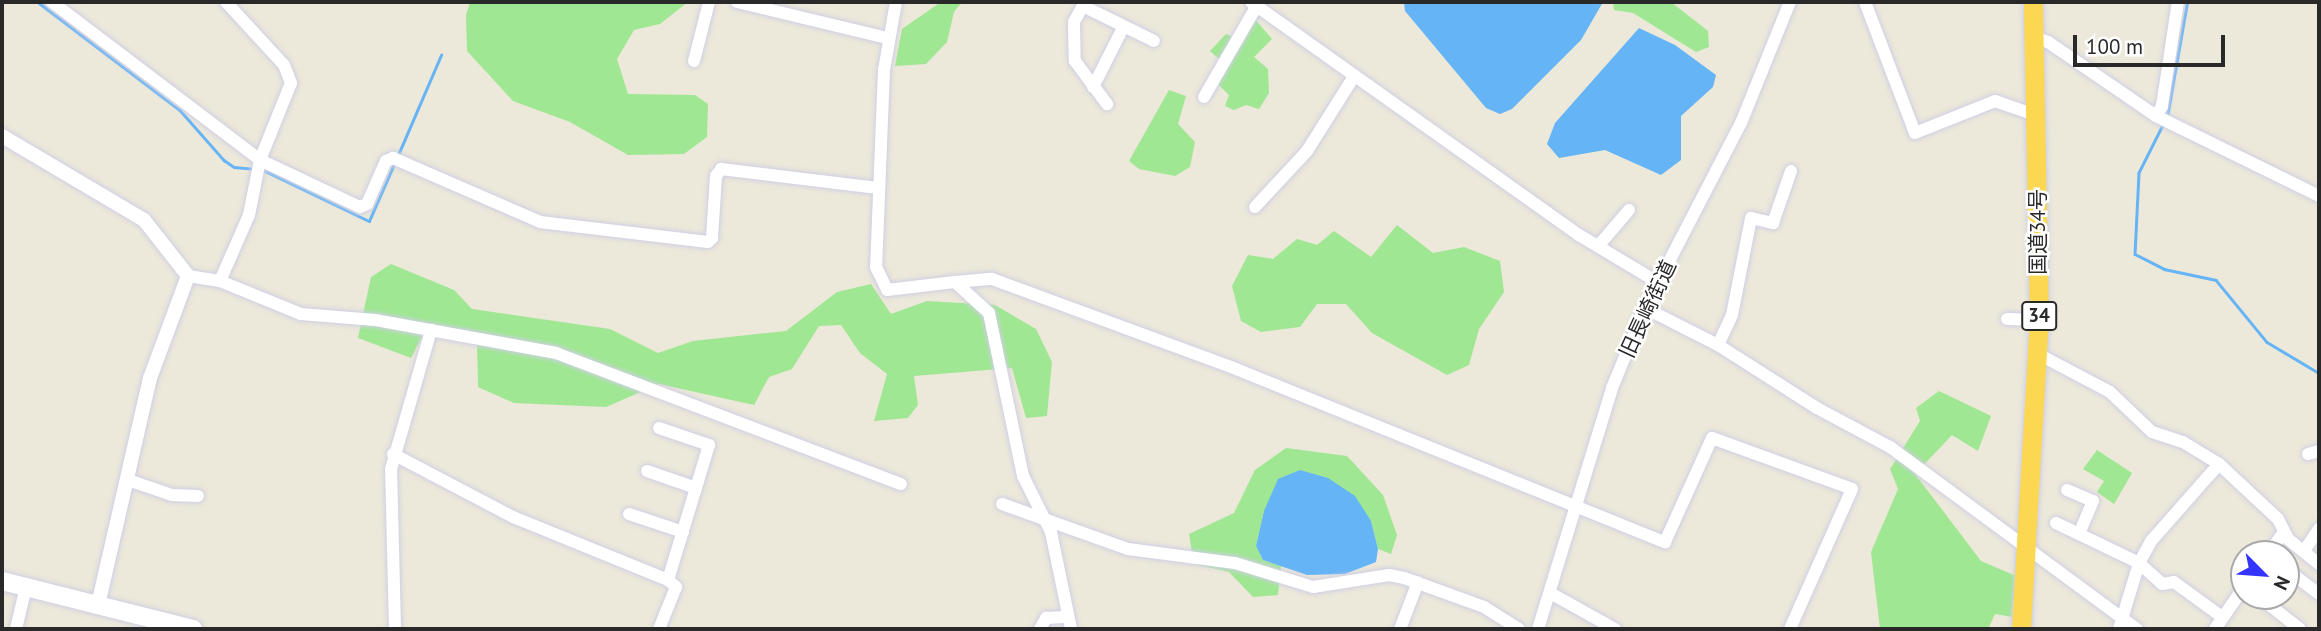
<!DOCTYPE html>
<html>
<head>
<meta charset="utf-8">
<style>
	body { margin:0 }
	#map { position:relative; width:2321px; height:631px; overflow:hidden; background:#ece8da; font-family:"PT Sans","Noto Sans JP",sans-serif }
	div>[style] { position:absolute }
	.green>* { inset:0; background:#9fe792 }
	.water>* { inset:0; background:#65b4f6 }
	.stream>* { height:2.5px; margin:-1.25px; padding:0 1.25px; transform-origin:1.25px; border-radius:1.25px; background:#65b4f6 }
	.roads { filter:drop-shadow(0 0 2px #cfcfe3) drop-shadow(0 0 2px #cfcfe3) }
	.minor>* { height:12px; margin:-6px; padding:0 6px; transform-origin:6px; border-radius:6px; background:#fff }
	.tertiary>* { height:14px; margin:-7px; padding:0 7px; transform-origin:7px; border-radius:7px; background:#fff }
	.secondary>* { height:18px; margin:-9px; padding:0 9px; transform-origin:9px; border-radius:9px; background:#fff }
	.trunk>* { height:19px; margin:-9.5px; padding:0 9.5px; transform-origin:9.5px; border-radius:9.5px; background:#fcd852 }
	span { translate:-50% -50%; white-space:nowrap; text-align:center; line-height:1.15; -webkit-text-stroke:5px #fff; paint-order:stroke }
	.shield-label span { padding:2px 5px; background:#fff; border:2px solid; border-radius:5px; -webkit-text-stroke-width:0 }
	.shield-label { font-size:19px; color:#292929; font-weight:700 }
	.street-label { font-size:21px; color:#292929 }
	.frame { position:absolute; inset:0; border:4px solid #292929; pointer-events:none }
	.north { position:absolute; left:2230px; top:540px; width:70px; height:70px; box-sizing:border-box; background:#fff; border:2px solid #a9a9a9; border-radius:50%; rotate:115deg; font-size:19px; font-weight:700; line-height:28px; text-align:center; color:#292929 }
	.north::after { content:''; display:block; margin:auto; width:24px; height:32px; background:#3534ff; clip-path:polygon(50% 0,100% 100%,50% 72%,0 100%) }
	.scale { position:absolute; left:2073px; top:35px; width:152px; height:32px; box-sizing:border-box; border:4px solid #292929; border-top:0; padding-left:9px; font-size:21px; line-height:24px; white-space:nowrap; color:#292929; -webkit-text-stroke:5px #fff; paint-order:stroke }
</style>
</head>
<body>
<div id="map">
	<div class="green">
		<div style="clip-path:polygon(470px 2px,688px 2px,660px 24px,634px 30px,617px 59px,628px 94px,695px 95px,708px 104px,707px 137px,684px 154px,628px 155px,570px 122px,513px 101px,467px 51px,466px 15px)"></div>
		<div style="clip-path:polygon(941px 2px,962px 2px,954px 12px,947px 42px,926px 64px,895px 66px,902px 29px)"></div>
		<div style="clip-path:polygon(1613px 2px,1671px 2px,1708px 31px,1709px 47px,1696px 52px,1633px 13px,1614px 10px)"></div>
		<div style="clip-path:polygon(1253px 17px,1272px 39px,1254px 57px,1268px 69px,1269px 93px,1259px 109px,1246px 105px,1234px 110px,1225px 106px,1229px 95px,1218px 84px,1227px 66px,1210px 51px,1226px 34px,1241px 40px)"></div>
		<div style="clip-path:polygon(1169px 90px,1186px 96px,1178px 124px,1195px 142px,1190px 167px,1175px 176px,1139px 169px,1129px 161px)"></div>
		<div style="clip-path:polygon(1397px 225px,1433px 253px,1464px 247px,1500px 261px,1504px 292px,1479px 329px,1469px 365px,1447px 375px,1372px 333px,1346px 304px,1317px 304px,1300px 327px,1261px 332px,1241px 321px,1232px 286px,1248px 255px,1273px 259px,1297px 239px,1317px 245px,1334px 231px,1371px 257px)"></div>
		<div style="clip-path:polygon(391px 264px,454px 290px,472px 309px,610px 329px,658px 353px,693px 341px,786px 331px,837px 292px,871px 284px,891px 314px,927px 301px,995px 305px,1036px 329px,1052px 362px,1047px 416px,1026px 418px,1012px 368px,914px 376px,918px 405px,908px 418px,874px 421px,887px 374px,860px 353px,841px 325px,819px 326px,792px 369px,769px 377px,754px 405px,659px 384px,606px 407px,514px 403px,478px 387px,477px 342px,424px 333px,411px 358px,358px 338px,371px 277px)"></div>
		<div style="clip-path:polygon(1939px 391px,1991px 416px,1978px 451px,1952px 435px,1915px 474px,1981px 561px,2016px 576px,2012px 617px,1995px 614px,1988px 629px,1880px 629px,1871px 552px,1898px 489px,1890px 469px,1920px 421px,1916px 408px)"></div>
		<div style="clip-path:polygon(1286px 448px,1347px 456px,1383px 495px,1397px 535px,1391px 554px,1378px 549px,1371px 521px,1264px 511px,1256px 546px,1263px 560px,1281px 566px,1278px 595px,1253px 597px,1229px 572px,1194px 564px,1189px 534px,1234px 513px,1255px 470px)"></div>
		<div style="clip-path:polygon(2097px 450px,2132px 473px,2114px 504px,2097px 492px,2104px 481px,2083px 469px)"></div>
	</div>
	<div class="water">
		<div style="clip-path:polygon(1404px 2px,1603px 2px,1581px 40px,1512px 109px,1500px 114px,1486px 108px,1405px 11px)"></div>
		<div style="clip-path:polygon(1639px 28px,1675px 45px,1716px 75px,1713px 87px,1681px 116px,1681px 160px,1661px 175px,1605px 150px,1559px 158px,1547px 144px,1555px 123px)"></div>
		<div style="clip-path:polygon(1300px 470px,1328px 478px,1355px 496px,1371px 521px,1378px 549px,1376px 562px,1345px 574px,1307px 575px,1263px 560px,1256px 546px,1264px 511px,1278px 479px)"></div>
	</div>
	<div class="stream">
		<div style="left:38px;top:2px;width:178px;rotate:37.3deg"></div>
		<div style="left:180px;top:110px;width:67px;rotate:48.7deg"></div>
		<div style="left:224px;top:160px;width:12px;rotate:35deg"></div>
		<div style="left:234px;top:167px;width:21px;rotate:5deg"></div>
		<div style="left:2167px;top:117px;width:117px;rotate:-80.1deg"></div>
		<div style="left:2164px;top:123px;width:56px;rotate:116.6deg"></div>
		<div style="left:2139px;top:173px;width:81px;rotate:92.8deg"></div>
		<div style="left:2135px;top:254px;width:33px;rotate:27deg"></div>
		<div style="left:2164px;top:269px;width:53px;rotate:11.9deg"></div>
		<div style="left:2216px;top:280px;width:80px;rotate:50.6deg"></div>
		<div style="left:2267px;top:342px;width:61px;rotate:30.8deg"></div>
		<div style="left:398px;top:155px;width:109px;rotate:-66.7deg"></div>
		<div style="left:261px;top:169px;width:120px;rotate:25.7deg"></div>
		<div style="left:369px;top:221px;width:62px;rotate:-66.3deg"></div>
	</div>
	<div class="roads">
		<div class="minor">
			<div style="left:52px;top:2px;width:261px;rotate:37.2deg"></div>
			<div style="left:260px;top:160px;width:110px;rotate:25.2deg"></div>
			<div style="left:360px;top:207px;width:8px;rotate:-23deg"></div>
			<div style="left:367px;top:204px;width:47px;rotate:-66.2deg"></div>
			<div style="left:386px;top:161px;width:8px;rotate:-23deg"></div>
			<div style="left:393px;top:158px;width:160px;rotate:23.5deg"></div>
			<div style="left:540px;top:222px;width:169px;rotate:6.8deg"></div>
			<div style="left:708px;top:242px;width:6px;rotate:-45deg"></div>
			<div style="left:712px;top:238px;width:62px;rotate:-86.3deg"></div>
			<div style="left:716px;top:176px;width:9px;rotate:-54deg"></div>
			<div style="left:721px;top:169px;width:158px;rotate:6.9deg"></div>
			<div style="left:737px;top:2px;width:154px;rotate:13.5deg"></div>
			<div style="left:896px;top:2px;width:69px;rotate:100deg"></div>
			<div style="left:884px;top:70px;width:197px;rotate:92.3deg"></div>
			<div style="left:876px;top:267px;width:25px;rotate:64deg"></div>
			<div style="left:887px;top:290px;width:68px;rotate:-6.7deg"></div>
			<div style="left:955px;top:282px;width:46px;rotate:42.4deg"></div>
			<div style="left:989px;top:313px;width:167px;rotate:78.2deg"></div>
			<div style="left:1023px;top:476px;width:63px;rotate:63.4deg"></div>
			<div style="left:1051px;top:532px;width:99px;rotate:78.3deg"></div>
			<div style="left:1085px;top:2px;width:23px;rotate:119deg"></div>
			<div style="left:1074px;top:22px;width:39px;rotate:89deg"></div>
			<div style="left:1075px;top:61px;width:54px;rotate:53.3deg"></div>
			<div style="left:1251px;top:2px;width:402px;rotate:35.4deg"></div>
			<div style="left:1579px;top:235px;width:93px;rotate:31deg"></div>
			<div style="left:1865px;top:2px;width:140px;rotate:69.1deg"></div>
			<div style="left:1915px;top:133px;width:86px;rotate:-21.8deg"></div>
			<div style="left:1995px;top:101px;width:46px;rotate:19.2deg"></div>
			<div style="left:1083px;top:6px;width:79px;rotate:26.2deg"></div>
			<div style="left:2035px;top:38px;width:14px;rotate:17deg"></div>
			<div style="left:2048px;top:42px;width:131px;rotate:34.4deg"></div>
			<div style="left:2156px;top:116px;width:182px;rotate:26.1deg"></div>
			<div style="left:694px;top:61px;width:61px;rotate:-75.7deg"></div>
			<div style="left:1093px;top:87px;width:68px;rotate:-63.1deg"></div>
			<div style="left:1204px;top:97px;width:110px;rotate:-59.9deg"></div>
			<div style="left:2156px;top:116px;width:12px;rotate:-59deg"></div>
			<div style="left:2162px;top:106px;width:105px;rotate:-81.3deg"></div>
			<div style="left:1255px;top:207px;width:76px;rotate:-47.1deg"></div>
			<div style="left:1307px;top:151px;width:86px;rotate:-57.8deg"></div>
			<div style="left:1599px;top:245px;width:46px;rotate:-49.4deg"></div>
			<div style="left:188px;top:276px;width:32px;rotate:9deg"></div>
			<div style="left:220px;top:281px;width:87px;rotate:22.2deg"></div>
			<div style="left:301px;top:314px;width:74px;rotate:4.6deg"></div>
			<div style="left:375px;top:320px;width:184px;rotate:10.3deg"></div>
			<div style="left:556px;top:353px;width:369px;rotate:20.8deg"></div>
			<div style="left:220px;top:281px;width:72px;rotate:-66.3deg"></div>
			<div style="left:249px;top:215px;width:56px;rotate:-78.7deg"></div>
			<div style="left:260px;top:160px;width:83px;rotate:-68.1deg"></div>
			<div style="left:291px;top:83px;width:19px;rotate:-111deg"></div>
			<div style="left:284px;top:65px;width:86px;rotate:-132.6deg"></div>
			<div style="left:955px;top:282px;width:37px;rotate:-5deg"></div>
			<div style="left:992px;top:279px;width:260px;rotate:20.2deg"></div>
			<div style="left:1236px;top:369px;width:463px;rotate:22deg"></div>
			<div style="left:1665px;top:542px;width:114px;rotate:-65.7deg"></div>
			<div style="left:1712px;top:438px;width:149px;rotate:20deg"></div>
			<div style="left:1852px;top:489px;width:153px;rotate:113.9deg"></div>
			<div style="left:1645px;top:308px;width:82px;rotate:26.9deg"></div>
			<div style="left:1718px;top:345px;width:117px;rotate:32.5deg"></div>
			<div style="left:1817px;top:408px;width:83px;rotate:28.1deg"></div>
			<div style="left:1890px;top:447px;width:307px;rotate:36.4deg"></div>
			<div style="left:2007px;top:319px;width:32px;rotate:2deg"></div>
			<div style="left:1718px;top:345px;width:33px;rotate:-65deg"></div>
			<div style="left:1732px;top:315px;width:99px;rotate:-78.9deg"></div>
			<div style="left:1751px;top:218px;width:23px;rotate:13deg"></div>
			<div style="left:1773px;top:223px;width:55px;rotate:-70.9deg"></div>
			<div style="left:2038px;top:354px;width:81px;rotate:27.8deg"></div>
			<div style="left:2110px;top:392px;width:58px;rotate:43.6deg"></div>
			<div style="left:2152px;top:432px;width:33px;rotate:18deg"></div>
			<div style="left:2183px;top:442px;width:42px;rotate:31.4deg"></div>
			<div style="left:2219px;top:464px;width:81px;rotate:43deg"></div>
			<div style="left:2278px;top:519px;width:22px;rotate:63deg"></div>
			<div style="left:2288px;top:539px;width:40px;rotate:39deg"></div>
			<div style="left:659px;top:428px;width:53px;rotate:18.8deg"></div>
			<div style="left:709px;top:445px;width:141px;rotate:106.9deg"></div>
			<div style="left:393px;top:454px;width:136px;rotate:27.7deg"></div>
			<div style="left:513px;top:517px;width:167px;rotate:22.1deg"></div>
			<div style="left:668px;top:580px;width:11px;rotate:41deg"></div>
			<div style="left:676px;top:587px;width:45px;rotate:112deg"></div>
			<div style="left:2308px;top:454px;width:11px;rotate:-15deg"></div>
			<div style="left:647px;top:471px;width:52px;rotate:19.1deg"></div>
			<div style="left:128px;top:480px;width:46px;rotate:18.8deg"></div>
			<div style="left:172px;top:495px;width:26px;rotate:2deg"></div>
			<div style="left:2067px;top:490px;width:28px;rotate:23deg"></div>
			<div style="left:2093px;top:501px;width:36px;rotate:113deg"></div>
			<div style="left:1002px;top:504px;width:134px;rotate:19.7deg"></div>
			<div style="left:1128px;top:549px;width:108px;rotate:7.5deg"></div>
			<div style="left:1235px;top:563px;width:82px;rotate:17.1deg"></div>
			<div style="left:1313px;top:587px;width:77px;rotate:-9deg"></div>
			<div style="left:1389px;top:575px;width:15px;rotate:11deg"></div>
			<div style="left:1404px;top:578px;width:85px;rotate:19.9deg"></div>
			<div style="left:1484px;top:607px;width:41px;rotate:32.2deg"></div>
			<div style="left:629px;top:514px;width:57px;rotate:18.4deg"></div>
			<div style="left:2056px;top:523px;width:92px;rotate:25.7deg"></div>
			<div style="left:2139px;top:563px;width:31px;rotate:42deg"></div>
			<div style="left:2162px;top:584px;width:12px;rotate:-9deg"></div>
			<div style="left:2174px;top:582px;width:59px;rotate:36.1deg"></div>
			<div style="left:2304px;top:551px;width:27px;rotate:-56deg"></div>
			<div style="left:2268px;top:554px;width:27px;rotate:-54deg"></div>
			<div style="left:2286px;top:569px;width:41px;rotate:37.1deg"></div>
			<div style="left:1552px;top:594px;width:72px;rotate:29.1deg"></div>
			<div style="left:2258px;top:596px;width:53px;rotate:38.2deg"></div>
			<div style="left:16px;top:629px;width:43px;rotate:-76.6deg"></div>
			<div style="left:395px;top:629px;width:160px;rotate:-91.4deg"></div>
			<div style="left:391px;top:469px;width:145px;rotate:-73.9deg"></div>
			<div style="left:1040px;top:629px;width:13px;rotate:-61deg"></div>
			<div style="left:1046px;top:618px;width:22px;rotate:-3deg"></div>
			<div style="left:1400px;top:629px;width:50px;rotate:-69deg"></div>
			<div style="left:1538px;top:629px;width:252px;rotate:-72.9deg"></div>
			<div style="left:1612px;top:388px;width:87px;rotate:-67.6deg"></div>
			<div style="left:1645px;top:308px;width:208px;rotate:-62.6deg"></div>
			<div style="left:1741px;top:123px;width:131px;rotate:-68deg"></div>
			<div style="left:2119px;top:629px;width:69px;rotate:-73.1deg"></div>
			<div style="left:2139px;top:563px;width:26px;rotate:-61deg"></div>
			<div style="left:2152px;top:540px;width:101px;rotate:-48.6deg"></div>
			<div style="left:2215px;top:629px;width:51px;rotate:-55.4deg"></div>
		</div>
		<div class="tertiary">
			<div style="left:2px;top:136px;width:165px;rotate:30.6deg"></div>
			<div style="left:144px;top:220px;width:71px;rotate:51.8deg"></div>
			<div style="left:188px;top:276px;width:109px;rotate:110.4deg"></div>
			<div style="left:150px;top:378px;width:233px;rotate:102.9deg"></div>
		</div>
		<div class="secondary">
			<div style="left:2px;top:581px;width:197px;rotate:14.1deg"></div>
		</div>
		<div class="trunk">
			<div style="left:2021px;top:629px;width:310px;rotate:-86.7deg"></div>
			<div style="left:2039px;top:320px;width:318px;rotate:-91.1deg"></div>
		</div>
	</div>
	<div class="shield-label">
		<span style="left:2039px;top:316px">34</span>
	</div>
	<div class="street-label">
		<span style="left:2038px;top:232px;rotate:-90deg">国道34号</span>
		<span style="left:1648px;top:309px;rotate:-65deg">旧長崎街道</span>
	</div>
	<div class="frame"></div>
	<div class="north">N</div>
	<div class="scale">100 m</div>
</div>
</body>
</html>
